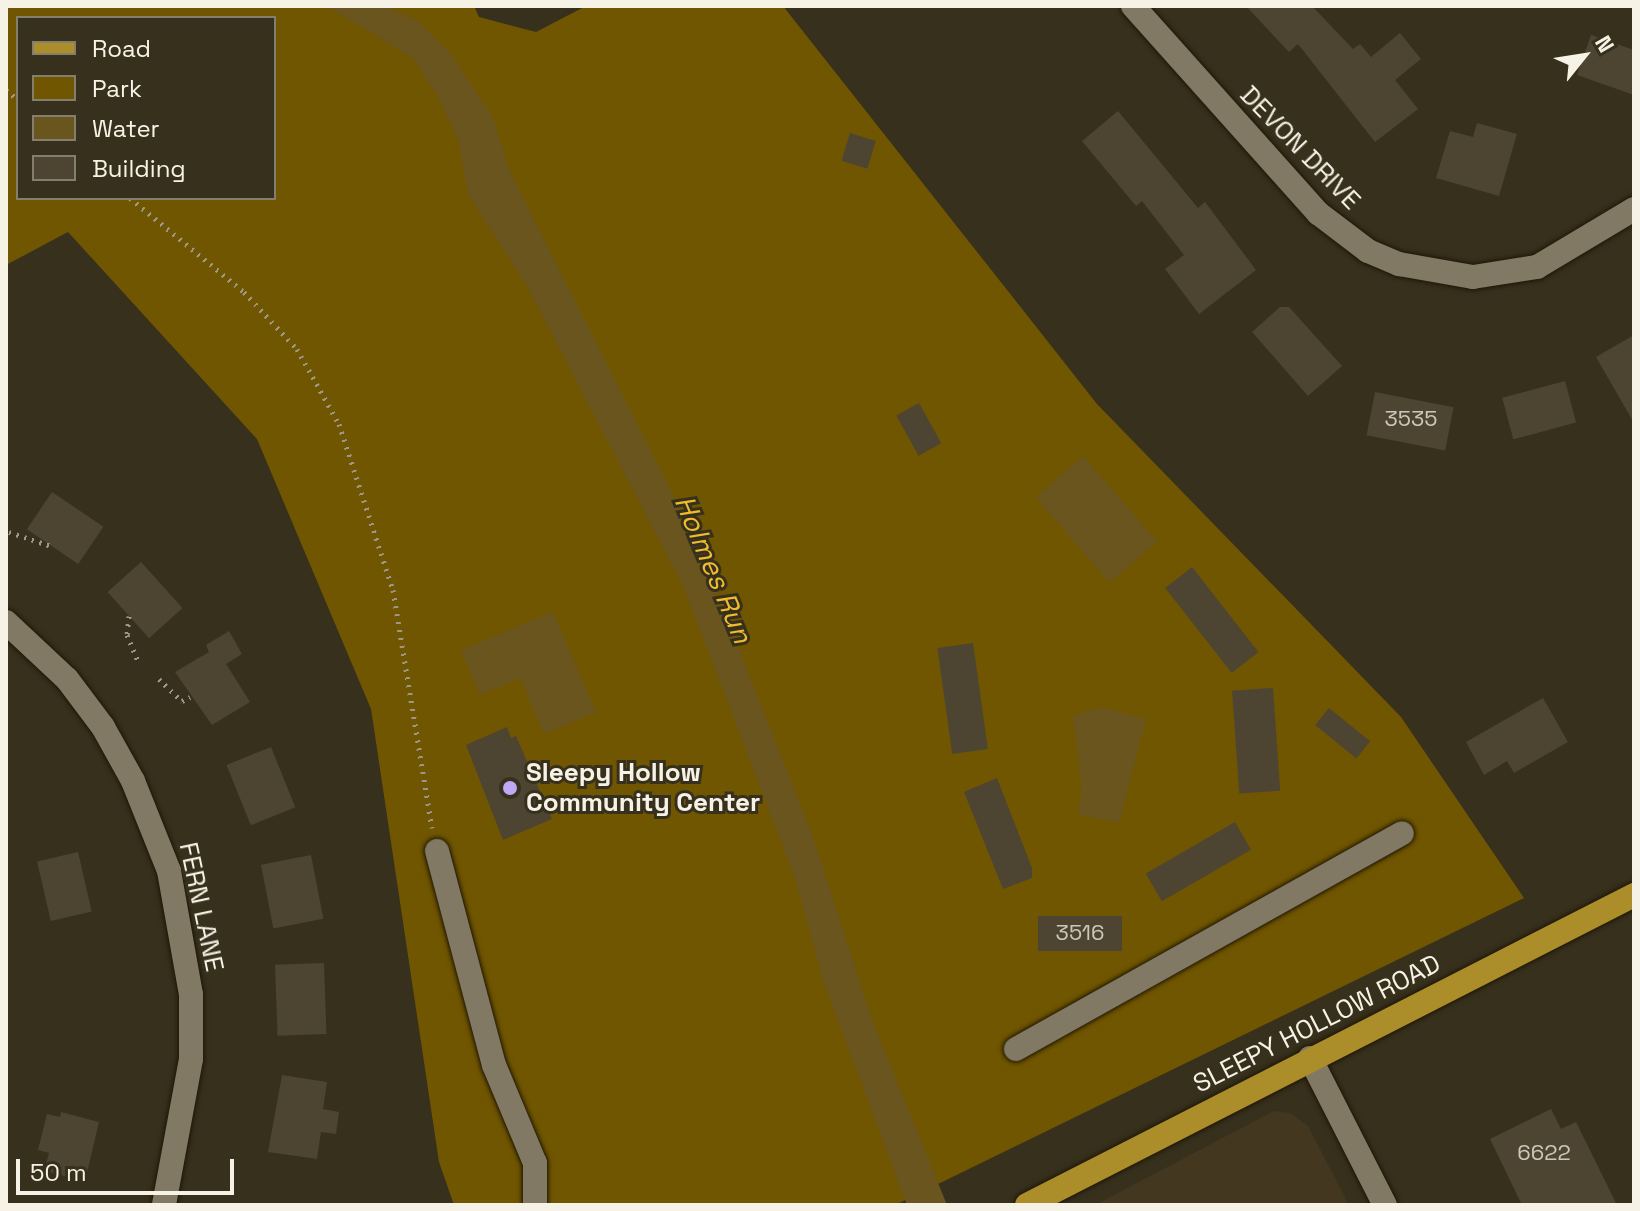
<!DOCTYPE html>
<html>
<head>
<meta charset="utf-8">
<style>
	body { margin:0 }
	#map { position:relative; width:1640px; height:1211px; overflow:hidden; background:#37301d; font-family:"Space Grotesk",sans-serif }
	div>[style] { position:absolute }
	.built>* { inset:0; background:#43381f }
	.green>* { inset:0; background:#705601 }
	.water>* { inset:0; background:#6a551f; transform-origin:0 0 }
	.building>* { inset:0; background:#4d4532; transform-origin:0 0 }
	.path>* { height:5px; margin-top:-2.5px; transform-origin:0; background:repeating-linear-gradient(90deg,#9d9787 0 2px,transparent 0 8px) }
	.roads { filter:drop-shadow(0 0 2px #1f1706) drop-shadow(0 0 2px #1f1706) }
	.minor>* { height:24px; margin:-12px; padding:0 12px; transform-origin:12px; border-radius:12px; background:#827964 }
	.major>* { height:24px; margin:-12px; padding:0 12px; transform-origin:12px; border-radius:12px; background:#ab8d2a }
	.dots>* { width:22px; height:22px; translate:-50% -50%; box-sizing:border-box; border:4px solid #37301d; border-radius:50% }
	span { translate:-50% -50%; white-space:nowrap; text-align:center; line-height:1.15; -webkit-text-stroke:6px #37301d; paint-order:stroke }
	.number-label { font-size:22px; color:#ccc7b9 }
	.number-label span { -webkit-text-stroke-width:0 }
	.street-label { font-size:26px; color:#f7f2e6 }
	.poi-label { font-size:26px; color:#f7f2e6; font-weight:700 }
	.left { translate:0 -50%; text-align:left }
	.water-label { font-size:28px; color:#efbd2c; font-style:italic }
	.frame { position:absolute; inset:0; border:8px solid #f7f2e6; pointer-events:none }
	.legend { position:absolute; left:16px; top:16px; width:260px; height:184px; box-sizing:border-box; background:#37301d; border:2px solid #847e6d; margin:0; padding:10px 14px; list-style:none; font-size:24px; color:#f7f2e6 }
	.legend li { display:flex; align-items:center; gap:16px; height:40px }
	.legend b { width:40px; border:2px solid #847e6d }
	.north { position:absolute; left:1544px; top:16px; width:80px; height:80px; -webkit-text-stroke:6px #37301d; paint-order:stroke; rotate:60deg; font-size:22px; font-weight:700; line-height:32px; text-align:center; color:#f7f2e6 }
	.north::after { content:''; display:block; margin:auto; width:28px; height:36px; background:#f7f2e6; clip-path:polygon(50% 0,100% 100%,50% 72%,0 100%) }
	.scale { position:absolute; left:16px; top:1159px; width:218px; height:36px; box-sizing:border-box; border:4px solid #f7f2e6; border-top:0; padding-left:10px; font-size:24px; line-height:28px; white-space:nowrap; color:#f7f2e6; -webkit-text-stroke:6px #37301d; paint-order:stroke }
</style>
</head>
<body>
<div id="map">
	<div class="built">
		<div style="clip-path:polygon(1274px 1111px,1290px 1113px,1308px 1126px,1349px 1205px,1095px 1205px)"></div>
	</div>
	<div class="green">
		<div style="clip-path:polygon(evenodd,6px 6px,474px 6px,479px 17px,536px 32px,586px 6px,783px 6px,1097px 404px,1401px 717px,1524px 898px,895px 1205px,454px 1205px,439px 1162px,371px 709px,257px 439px,68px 232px,6px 265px,6px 6px,18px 18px,274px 18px,274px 198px,18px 198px,18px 18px)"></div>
	</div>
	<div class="water">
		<div style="clip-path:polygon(327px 6px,384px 6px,418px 21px,451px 54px,493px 118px,509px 170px,696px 541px,812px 834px,872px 1020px,947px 1205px,907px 1205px,823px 980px,795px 878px,684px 588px,528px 288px,468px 194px,458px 139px,438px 97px,413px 58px)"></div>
		<div style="left:1083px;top:456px;width:113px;height:63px;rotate:49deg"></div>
		<div style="clip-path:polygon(553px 612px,596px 712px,544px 734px,520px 678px,480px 695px,461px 650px)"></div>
		<div style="clip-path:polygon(1100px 707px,1146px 719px,1119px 823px,1078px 814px,1082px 789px,1073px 716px)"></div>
	</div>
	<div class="building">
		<div style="clip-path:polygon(1246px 6px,1312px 6px,1353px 49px,1360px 44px,1371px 57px,1400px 33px,1421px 59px,1395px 80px,1418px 109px,1375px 142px,1298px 44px,1289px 52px)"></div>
		<div style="clip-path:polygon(1591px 35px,1634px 50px,1634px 95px,1577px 75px)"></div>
		<div style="clip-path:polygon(1118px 111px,1198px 208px,1205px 202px,1256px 270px,1199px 314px,1165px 269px,1184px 255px,1142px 201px,1136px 206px,1082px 141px)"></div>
		<div style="clip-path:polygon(1477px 123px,1517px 134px,1499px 196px,1436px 178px,1450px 131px,1473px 137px)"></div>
		<div style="left:850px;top:133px;width:27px;height:29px;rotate:17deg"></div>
		<div style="clip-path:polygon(1280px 307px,1289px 307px,1342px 366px,1308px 396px,1252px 332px)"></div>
		<div style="clip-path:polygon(1634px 335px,1634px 423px,1596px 357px)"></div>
		<div style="left:1565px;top:381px;width:43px;height:65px;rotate:75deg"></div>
		<div style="left:1375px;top:392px;width:80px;height:44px;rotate:11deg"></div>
		<div style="left:919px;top:403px;width:46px;height:26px;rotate:61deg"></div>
		<div style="left:52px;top:492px;width:62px;height:45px;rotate:34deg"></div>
		<div style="left:141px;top:562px;width:62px;height:45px;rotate:48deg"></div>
		<div style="left:1192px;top:567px;width:108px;height:34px;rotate:52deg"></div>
		<div style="clip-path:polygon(229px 631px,242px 654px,226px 664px,250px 702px,212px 725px,175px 672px,209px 652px,206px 645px)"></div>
		<div style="left:973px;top:643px;width:107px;height:36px;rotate:82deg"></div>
		<div style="left:1273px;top:688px;width:103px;height:41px;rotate:86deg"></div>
		<div style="clip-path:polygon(1543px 698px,1568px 742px,1514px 773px,1507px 761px,1484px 775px,1466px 742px)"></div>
		<div style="left:1329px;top:708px;width:53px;height:22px;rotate:39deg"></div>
		<div style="clip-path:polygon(507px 727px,511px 738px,516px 736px,552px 819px,503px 840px,466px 745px)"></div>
		<div style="left:271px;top:747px;width:65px;height:48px;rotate:68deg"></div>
		<div style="clip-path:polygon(997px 778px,1032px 868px,1032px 878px,1003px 889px,964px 792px)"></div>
		<div style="left:1235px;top:822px;width:32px;height:103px;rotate:60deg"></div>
		<div style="left:78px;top:852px;width:61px;height:42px;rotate:77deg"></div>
		<div style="left:311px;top:855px;width:65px;height:51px;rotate:79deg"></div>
		<div style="left:1038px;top:916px;width:84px;height:35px"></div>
		<div style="left:324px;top:963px;width:71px;height:49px;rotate:88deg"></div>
		<div style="clip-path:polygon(282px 1075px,327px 1082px,323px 1109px,339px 1112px,336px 1134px,321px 1132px,317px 1159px,268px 1152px)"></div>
		<div style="clip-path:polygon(1551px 1109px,1561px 1129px,1576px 1122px,1617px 1205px,1522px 1205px,1490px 1139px)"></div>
		<div style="clip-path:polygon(61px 1112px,99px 1122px,85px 1181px,44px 1171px,49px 1153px,38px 1150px,47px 1114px,60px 1117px)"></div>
	</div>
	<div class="path">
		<div style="left:6px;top:90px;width:16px;rotate:40deg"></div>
		<div style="left:130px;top:198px;width:148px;rotate:39.5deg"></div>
		<div style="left:244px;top:292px;width:78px;rotate:47.1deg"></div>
		<div style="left:297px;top:349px;width:86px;rotate:60.8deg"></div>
		<div style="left:339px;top:424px;width:175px;rotate:72deg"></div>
		<div style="left:393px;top:590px;width:241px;rotate:80.7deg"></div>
		<div style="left:9px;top:532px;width:44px;rotate:18.4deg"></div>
		<div style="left:129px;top:616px;width:19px;rotate:96deg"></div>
		<div style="left:127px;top:635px;width:28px;rotate:67deg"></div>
		<div style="left:159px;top:679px;width:32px;rotate:44deg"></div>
		<div style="left:182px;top:701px;width:9px;rotate:-27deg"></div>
	</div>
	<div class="roads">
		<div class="minor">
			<div style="left:1133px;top:6px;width:278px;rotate:48.2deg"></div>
			<div style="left:1318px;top:213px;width:63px;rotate:37.2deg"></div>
			<div style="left:1368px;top:251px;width:34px;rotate:23deg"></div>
			<div style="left:1399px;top:264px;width:75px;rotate:10deg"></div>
			<div style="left:1473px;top:277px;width:65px;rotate:-8.9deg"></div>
			<div style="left:1537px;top:267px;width:113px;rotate:-30.9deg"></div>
			<div style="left:6px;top:622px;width:83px;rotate:43.1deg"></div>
			<div style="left:67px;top:679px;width:60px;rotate:53.1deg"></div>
			<div style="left:103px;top:727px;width:62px;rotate:60.9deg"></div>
			<div style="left:133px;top:781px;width:97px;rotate:68.2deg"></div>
			<div style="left:169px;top:871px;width:125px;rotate:79.9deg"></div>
			<div style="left:191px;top:994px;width:65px;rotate:90deg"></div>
			<div style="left:191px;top:1059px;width:148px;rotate:100.5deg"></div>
			<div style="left:437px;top:851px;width:221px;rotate:75.1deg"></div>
			<div style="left:494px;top:1065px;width:106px;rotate:67.3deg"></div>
			<div style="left:535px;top:1163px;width:42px;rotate:90deg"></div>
			<div style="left:1016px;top:1049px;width:442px;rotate:-29.2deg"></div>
			<div style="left:1310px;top:1058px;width:165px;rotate:63deg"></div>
		</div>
		<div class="major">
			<div style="left:1027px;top:1205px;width:682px;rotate:-27.05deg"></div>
		</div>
	</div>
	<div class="dots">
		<div style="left:510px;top:788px;background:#bfa8f4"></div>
	</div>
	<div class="number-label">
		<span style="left:1411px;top:419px">3535</span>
		<span style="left:1080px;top:933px">3516</span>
		<span style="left:1544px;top:1153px">6622</span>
	</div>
	<div class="street-label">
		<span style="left:1300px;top:148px;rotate:46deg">DEVON DRIVE</span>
		<span style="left:201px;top:907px;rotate:78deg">FERN LANE</span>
		<span style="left:1317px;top:1024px;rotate:-27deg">SLEEPY HOLLOW ROAD</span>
	</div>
	<div class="poi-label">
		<span class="left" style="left:526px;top:788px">Sleepy Hollow<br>Community Center</span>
	</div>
	<div class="water-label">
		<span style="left:714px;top:569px;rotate:67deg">Holmes Run</span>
	</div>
	<div class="frame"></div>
	<ul class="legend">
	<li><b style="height:10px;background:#ab8d2a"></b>Road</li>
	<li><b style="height:22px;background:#705601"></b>Park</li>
	<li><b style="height:22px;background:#6a551f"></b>Water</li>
	<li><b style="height:22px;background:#4d4532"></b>Building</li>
	</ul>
	<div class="north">N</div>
	<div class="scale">50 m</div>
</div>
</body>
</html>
